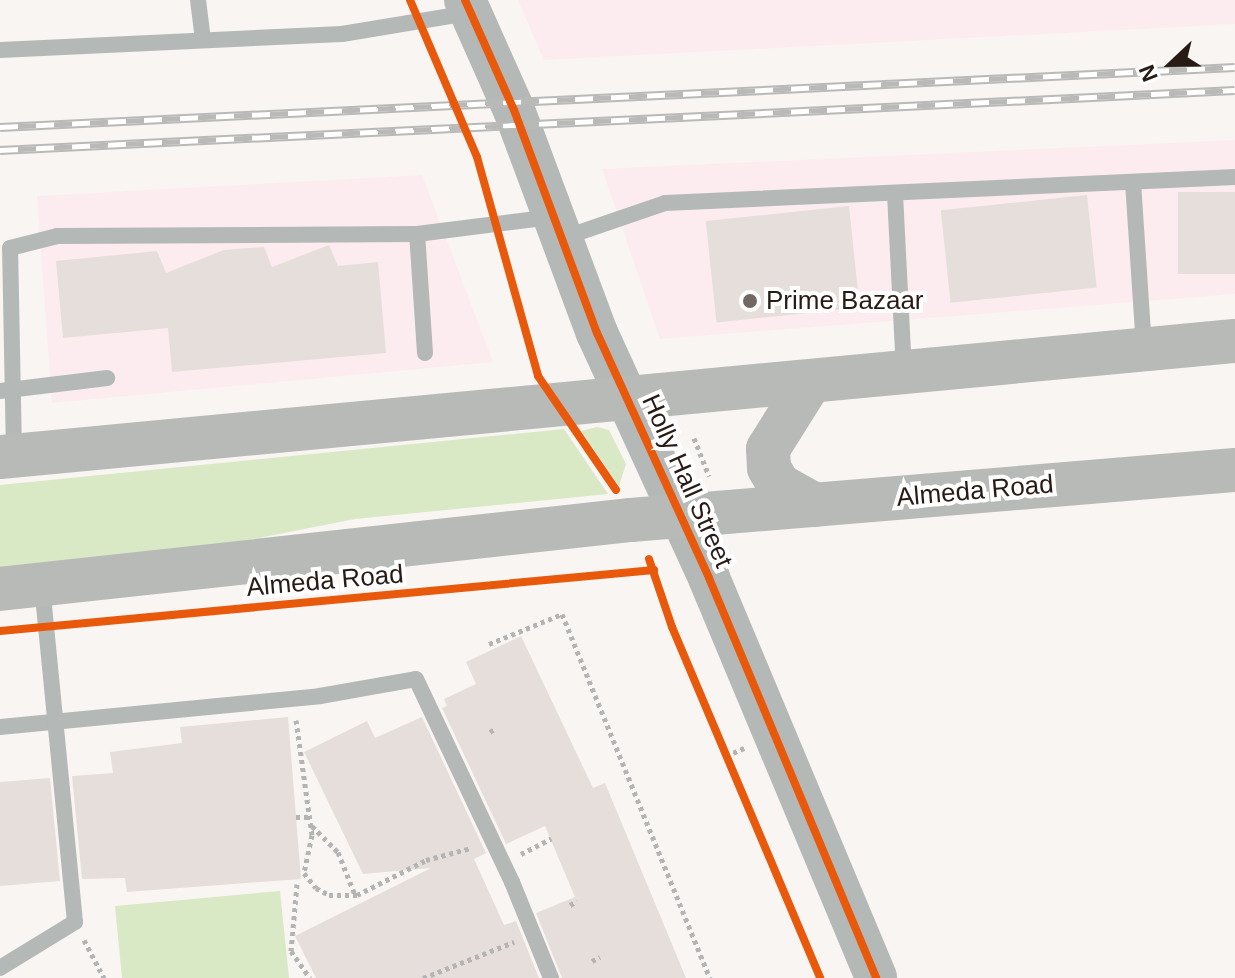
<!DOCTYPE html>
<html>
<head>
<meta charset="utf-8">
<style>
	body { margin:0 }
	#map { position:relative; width:1235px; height:978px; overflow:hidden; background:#f9f5f3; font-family:Arial,sans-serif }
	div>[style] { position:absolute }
	.commercial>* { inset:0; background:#fcecef }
	.green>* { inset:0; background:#dae9c5 }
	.building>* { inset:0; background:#e6deda; transform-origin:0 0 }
	.path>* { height:5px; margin-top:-2.5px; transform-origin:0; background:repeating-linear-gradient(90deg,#b3b4b3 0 4px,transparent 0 8px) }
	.service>* { height:16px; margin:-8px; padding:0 8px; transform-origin:8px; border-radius:8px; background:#b4b8b7 }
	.tertiary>* { height:42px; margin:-21px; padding:0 21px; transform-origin:21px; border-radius:21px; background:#b4b8b7 }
	.primary>* { height:44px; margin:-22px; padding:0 22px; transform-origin:22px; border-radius:22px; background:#b8bab8 }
	.rail>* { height:9px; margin-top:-4.5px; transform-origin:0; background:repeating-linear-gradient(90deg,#fff 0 18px,#b9bab8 0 36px); box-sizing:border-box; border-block:2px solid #b9bab8 }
	.cycleway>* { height:8px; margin:-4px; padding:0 4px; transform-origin:4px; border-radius:4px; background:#e8590c }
	.dots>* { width:22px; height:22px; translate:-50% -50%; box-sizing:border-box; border:4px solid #fff; border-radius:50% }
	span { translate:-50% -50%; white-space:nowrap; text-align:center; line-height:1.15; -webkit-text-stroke:8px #fff; paint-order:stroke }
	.poi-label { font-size:26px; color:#281b15 }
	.left { translate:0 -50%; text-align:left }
	.street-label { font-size:26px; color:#281b15 }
	.north { position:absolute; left:1131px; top:24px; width:80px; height:80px; -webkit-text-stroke:6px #fff; paint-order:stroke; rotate:248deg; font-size:22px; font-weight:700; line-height:32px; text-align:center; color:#281b15 }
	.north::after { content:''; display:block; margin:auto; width:28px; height:36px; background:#281b15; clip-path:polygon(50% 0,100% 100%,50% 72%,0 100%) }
</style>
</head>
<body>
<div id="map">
	<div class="commercial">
		<div style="clip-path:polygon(518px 0,1235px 0,1235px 24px,544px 60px)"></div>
		<div style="clip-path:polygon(1235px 140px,1235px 294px,660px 339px,602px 169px)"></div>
		<div style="clip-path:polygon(422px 175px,493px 362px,52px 403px,37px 196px)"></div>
	</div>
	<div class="green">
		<div style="clip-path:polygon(597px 427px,609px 430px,626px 464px,619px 486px,581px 431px)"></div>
		<div style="clip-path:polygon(564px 429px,608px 494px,355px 519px,188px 552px,0 568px,0 485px)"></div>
		<div style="clip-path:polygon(280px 891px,289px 978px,122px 978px,115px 906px)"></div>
	</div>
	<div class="building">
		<div style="left:1235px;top:192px;width:82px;height:57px;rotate:90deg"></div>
		<div style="left:1087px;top:195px;width:93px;height:147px;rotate:84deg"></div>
		<div style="left:849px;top:206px;width:102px;height:144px;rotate:84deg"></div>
		<div style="clip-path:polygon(329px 245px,338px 266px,378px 262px,386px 353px,172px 372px,168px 328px,63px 338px,56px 261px,157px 251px,166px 273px,224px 250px,264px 247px,272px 267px)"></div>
		<div style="clip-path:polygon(521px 636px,593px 788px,605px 783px,686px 978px,562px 978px,536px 913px,575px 897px,545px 826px,506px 844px,442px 708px,447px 706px,444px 699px,476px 684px,466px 662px)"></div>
		<div style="clip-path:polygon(288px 717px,301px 879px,127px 892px,125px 878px,82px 879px,72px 776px,113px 773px,110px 752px,182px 743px,180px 727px)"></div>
		<div style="clip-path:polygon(422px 717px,486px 853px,474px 859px,504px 925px,516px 921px,539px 978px,316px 978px,295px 936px,431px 868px,363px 874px,304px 752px,367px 721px,375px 738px)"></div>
		<div style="clip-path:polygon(50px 778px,60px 881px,0 886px,0 782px)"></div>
	</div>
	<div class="path">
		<div style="left:694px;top:438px;width:41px;rotate:68.5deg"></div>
		<div style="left:489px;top:644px;width:79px;rotate:-22.3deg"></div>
		<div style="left:562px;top:614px;width:393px;rotate:67.9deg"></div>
		<div style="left:296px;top:720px;width:116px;rotate:82.1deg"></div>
		<div style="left:312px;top:835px;width:39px;rotate:102deg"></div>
		<div style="left:304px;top:873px;width:19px;rotate:51deg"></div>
		<div style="left:316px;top:888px;width:15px;rotate:28deg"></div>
		<div style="left:329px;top:895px;width:28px"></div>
		<div style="left:357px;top:895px;width:77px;rotate:-26.9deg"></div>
		<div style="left:426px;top:860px;width:47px;rotate:-14.9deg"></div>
		<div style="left:490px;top:732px;width:7px;rotate:-34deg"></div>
		<div style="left:726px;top:756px;width:20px;rotate:-24deg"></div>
		<div style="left:296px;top:817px;width:12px"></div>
		<div style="left:312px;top:826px;width:37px;rotate:45deg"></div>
		<div style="left:338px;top:852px;width:46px;rotate:68.4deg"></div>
		<div style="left:521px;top:854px;width:34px;rotate:-27deg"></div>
		<div style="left:297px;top:884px;width:67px;rotate:95.1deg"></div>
		<div style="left:291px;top:951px;width:33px;rotate:55deg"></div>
		<div style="left:570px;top:905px;width:8px;rotate:-30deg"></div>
		<div style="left:84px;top:940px;width:43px;rotate:62.2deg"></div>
		<div style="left:592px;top:961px;width:9px;rotate:-27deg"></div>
		<div style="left:423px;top:978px;width:98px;rotate:-21.6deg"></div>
	</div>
	<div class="service">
		<div style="left:198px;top:0;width:40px;rotate:82.9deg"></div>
		<div style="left:0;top:50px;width:342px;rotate:-2.7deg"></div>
		<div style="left:342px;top:34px;width:129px;rotate:-9.4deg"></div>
		<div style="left:1133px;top:182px;width:166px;rotate:86.2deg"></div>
		<div style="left:895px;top:194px;width:177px;rotate:87.1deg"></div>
		<div style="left:563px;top:238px;width:108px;rotate:-18.9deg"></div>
		<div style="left:665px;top:203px;width:571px;rotate:-2.61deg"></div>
		<div style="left:425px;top:353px;width:119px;rotate:-93.8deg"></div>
		<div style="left:417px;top:234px;width:136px;rotate:-7.2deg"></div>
		<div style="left:0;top:391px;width:108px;rotate:-6.9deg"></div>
		<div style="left:14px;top:453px;width:205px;rotate:-91.1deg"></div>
		<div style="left:10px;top:248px;width:49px;rotate:-14.3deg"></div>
		<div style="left:57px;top:236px;width:360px;rotate:-0.3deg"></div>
		<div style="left:0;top:727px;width:321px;rotate:-5.5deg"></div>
		<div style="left:320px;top:696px;width:97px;rotate:-10deg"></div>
		<div style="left:416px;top:679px;width:225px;rotate:64.7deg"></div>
		<div style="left:512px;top:882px;width:104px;rotate:67.9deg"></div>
		<div style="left:0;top:968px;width:88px;rotate:-31.5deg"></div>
		<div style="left:75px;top:922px;width:338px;rotate:-95.6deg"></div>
	</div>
	<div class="tertiary">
		<div style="left:465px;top:0;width:120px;rotate:66deg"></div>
		<div style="left:514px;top:110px;width:238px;rotate:69.6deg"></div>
		<div style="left:597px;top:333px;width:269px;rotate:65.4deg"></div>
		<div style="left:709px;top:578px;width:433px;rotate:67.3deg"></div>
	</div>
	<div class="primary">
		<div style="left:810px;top:382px;width:79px;rotate:122.1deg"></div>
		<div style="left:768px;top:449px;width:19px;rotate:87deg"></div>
		<div style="left:769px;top:468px;width:20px;rotate:60deg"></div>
		<div style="left:779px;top:485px;width:41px;rotate:29.1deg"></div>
		<div style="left:0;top:457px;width:1240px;rotate:-5.37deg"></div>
		<div style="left:0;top:589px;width:635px;rotate:-6.24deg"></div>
		<div style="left:631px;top:520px;width:606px;rotate:-4.73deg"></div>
	</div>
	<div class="rail">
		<div style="left:0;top:127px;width:1236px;rotate:-2.78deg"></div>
		<div style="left:0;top:150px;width:1236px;rotate:-2.78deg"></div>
	</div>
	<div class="cycleway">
		<div style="left:410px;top:0;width:171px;rotate:66.9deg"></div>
		<div style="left:477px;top:157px;width:227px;rotate:74.4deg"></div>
		<div style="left:538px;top:376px;width:138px;rotate:55.6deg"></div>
		<div style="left:465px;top:0;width:120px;rotate:66deg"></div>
		<div style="left:514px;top:110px;width:238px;rotate:69.6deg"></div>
		<div style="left:597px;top:333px;width:269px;rotate:65.4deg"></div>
		<div style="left:709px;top:578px;width:433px;rotate:67.3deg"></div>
		<div style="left:649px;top:559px;width:72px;rotate:71.3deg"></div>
		<div style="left:672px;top:627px;width:381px;rotate:67.1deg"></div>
		<div style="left:0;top:631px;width:657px;rotate:-5.33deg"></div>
	</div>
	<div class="dots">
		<div style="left:750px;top:301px;background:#716763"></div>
	</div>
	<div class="poi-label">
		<span class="left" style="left:766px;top:301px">Prime Bazaar</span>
	</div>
	<div class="street-label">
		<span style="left:687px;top:481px;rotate:66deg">Holly Hall Street</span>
		<span style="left:975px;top:491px;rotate:-5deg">Almeda Road</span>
		<span style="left:325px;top:581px;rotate:-5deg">Almeda Road</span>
	</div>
	<div class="north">N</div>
</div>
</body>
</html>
